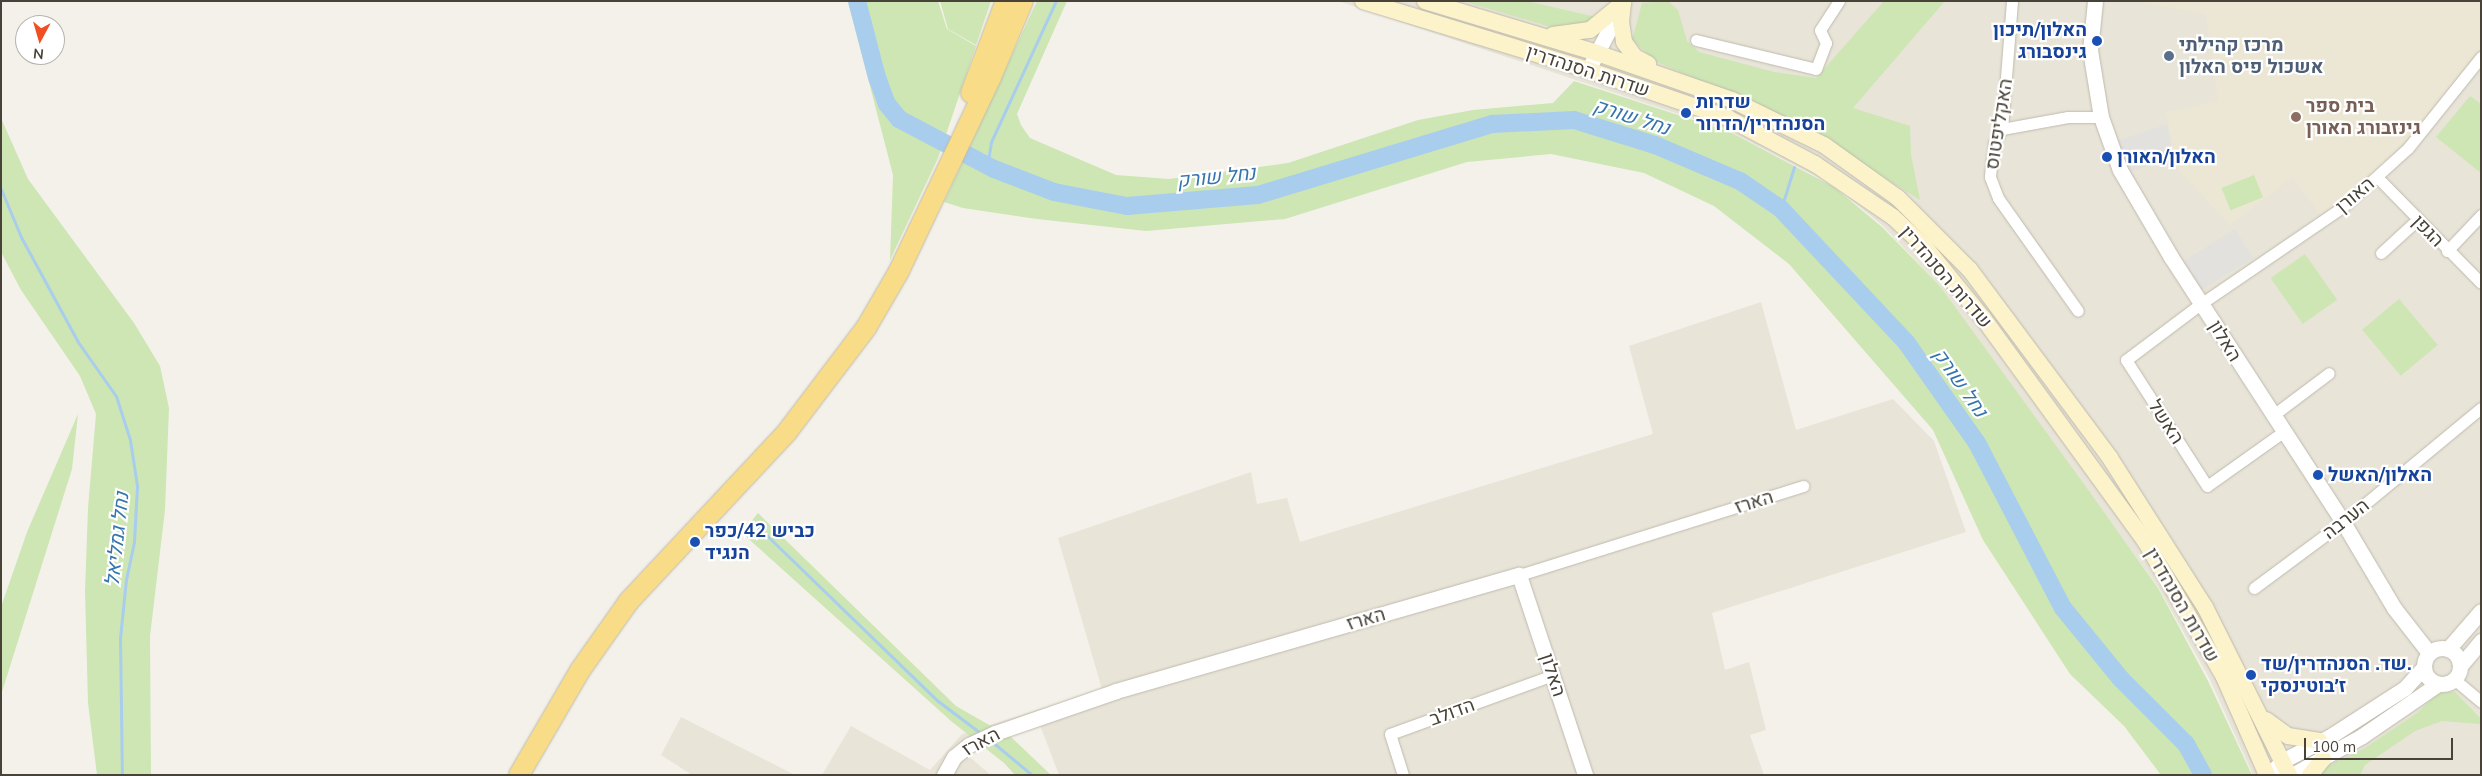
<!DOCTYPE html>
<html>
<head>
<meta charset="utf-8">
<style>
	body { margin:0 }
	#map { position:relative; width:2482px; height:776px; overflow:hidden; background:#f4f1ea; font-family:Mulish,Heebo,sans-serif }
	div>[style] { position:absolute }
	.residential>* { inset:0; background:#e8e4d8 }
	.education>* { inset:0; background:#ece7d4 }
	.green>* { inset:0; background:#cde6b4; transform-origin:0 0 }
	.parking>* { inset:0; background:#e3e1de; transform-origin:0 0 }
	.stream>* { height:3px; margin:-1.5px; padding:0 1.5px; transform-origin:1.5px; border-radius:1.5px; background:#a9cded }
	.river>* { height:18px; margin:-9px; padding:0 9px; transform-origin:9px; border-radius:9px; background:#a9cded }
	.roads { filter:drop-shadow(0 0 1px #bfbaac) drop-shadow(0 0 1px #bfbaac) }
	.minor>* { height:11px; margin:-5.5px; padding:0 5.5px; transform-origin:5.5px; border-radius:5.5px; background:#fff }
	.tertiary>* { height:15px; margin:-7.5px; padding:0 7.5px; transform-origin:7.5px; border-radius:7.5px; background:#fff }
	.tertiary>.ring { margin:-7.5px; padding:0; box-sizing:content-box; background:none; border:15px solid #fff; border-radius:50% }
	.secondary>* { height:16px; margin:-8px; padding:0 8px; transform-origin:8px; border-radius:8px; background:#fcf3cb }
	.trunk>* { height:20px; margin:-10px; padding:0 10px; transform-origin:10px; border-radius:10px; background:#f8dc87 }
	.dots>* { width:14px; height:14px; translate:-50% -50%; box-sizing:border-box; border:2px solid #fff; border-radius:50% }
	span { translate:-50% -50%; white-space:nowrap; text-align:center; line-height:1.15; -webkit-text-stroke:4.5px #fff; paint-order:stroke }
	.transit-label { font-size:19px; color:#164399; font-weight:700 }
	.right { translate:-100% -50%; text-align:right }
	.left { translate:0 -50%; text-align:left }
	.service-label { font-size:19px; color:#4e5e75; font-weight:700 }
	.street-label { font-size:19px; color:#484238 }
	.education-label { font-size:19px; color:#785e54; font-weight:700 }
	.water-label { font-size:20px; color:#3575af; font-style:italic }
	.frame { position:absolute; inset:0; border:2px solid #484238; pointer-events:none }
	.north { position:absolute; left:15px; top:15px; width:50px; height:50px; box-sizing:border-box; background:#fff; border:1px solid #b6b3af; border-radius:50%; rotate:186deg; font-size:14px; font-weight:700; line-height:20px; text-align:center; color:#484238 }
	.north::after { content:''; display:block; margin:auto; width:18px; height:22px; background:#f04f24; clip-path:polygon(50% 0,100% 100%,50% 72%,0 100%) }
	.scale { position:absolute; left:2304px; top:738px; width:149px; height:22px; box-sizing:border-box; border:2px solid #484238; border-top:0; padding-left:6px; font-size:15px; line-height:18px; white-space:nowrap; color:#484238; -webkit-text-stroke:4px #fff; paint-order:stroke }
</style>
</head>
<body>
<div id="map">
	<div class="residential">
		<div style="clip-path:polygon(1338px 1px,2481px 1px,2481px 775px,2253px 775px,2209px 678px,2158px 587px,1940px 286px,1883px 226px,1835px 186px,1729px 131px)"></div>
		<div style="clip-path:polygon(1761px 302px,1796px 430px,1893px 399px,1934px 441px,1966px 532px,1712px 613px,1725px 670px,1749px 662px,1766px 730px,1750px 735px,1764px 775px,1059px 775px,1040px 725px,966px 754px,991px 775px,822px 775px,851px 726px,930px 770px,962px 734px,1102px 689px,1058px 538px,1251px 472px,1257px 504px,1287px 498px,1300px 542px,1653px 434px,1629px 346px)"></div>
		<div style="clip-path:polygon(681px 717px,795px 775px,692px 775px,661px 755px)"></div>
	</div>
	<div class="education">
		<div style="clip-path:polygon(2135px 1px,2481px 1px,2481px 47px,2422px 122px,2373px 175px,2321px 215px,2292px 177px,2230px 225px,2178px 169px,2166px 112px,2218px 101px,2206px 14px)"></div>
	</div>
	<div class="green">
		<div style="clip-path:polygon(848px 1px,938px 1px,947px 29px,976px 46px,938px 158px,890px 260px,893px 175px)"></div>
		<div style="clip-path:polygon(940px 1px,991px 1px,976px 45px,948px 29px)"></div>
		<div style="clip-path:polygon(1037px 1px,1067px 1px,1017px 114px,1021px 125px,1030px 138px,1116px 175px,1169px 179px,1288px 163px,1418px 120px,1473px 110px,1553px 103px,1574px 81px,1730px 132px,1834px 187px,1882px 227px,1940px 286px,2089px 491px,2158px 588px,2208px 681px,2252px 775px,2161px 775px,2124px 726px,2070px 674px,1983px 540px,1933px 430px,1789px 264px,1714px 206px,1644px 173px,1551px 154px,1467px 162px,1285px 219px,1146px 231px,1037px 219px,963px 208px,944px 202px)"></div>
		<div style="clip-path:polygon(1463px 1px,1526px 1px,1596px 17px,1592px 25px,1564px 31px)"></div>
		<div style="clip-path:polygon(1668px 1px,1678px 10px,1687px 41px,1699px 52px,1774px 72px,1816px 78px,1884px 1px,1945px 1px,1853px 108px,1910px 126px,1911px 155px,1920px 200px,1842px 151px,1749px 103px,1657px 62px,1632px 40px,1642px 3px)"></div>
		<div style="clip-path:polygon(2470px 96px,2481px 104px,2481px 173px,2436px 137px)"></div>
		<div style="clip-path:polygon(1px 118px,28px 179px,134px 323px,160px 366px,169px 408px,165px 510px,150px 636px,151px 775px,97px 775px,88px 703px,85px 591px,88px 508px,96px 414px,80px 376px,21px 290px,1px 252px)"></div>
		<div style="left:2254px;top:175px;width:24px;height:35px;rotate:68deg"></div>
		<div style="left:2305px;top:254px;width:56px;height:42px;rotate:55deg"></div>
		<div style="left:2399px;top:299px;width:60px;height:48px;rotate:50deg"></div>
		<div style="clip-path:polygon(78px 414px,72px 469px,1px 695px,1px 607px,27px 532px)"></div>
		<div style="clip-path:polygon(758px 513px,956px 706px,1012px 738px,1051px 775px,1015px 775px,1004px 763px,951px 721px,742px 533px)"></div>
		<div style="clip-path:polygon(2455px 692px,2481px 719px,2481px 724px,2442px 721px,2415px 731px,2365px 765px,2360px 775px,2321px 775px,2324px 768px,2365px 748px,2417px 713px,2438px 693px)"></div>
	</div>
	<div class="parking">
		<div style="clip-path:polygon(2167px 124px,2173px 156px,2130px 172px,2116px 141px)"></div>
		<div style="left:2235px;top:229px;width:34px;height:64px;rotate:58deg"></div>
	</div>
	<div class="stream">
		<div style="left:994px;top:169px;width:10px;rotate:-127deg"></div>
		<div style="left:988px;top:161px;width:19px;rotate:-81deg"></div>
		<div style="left:991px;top:142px;width:155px;rotate:-65.3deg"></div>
		<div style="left:1px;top:189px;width:52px;rotate:67.4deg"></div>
		<div style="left:21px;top:237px;width:119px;rotate:61.5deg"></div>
		<div style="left:78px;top:342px;width:66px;rotate:54.9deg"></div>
		<div style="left:116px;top:396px;width:46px;rotate:72.3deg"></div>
		<div style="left:130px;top:440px;width:47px;rotate:81.3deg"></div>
		<div style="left:137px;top:486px;width:56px;rotate:93.1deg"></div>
		<div style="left:134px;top:542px;width:38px;rotate:102deg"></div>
		<div style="left:126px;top:579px;width:59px;rotate:95.8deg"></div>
		<div style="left:120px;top:638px;width:137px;rotate:89.2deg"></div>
		<div style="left:1781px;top:209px;width:44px;rotate:-72.8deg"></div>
		<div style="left:754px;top:523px;width:256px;rotate:44.1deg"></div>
		<div style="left:938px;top:701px;width:56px;rotate:37.1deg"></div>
		<div style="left:990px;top:740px;width:55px;rotate:39.8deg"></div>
	</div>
	<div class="river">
		<div style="left:857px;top:1px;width:79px;rotate:75.3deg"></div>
		<div style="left:877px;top:77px;width:29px;rotate:70deg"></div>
		<div style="left:887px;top:104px;width:19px;rotate:51deg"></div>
		<div style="left:899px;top:119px;width:107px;rotate:27.8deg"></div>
		<div style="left:994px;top:169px;width:64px;rotate:21deg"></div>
		<div style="left:1054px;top:192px;width:74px;rotate:10.9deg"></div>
		<div style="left:1127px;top:206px;width:131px;rotate:-4.8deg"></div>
		<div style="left:1258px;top:195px;width:245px;rotate:-16.9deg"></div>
		<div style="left:1492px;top:124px;width:82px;rotate:-2.8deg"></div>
		<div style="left:1574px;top:120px;width:85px;rotate:17.2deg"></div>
		<div style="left:1655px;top:145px;width:92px;rotate:23deg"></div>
		<div style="left:1740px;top:181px;width:50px;rotate:34.3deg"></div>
		<div style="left:1781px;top:209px;width:183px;rotate:46.8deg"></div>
		<div style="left:1906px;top:342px;width:123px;rotate:54.9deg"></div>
		<div style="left:1977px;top:443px;width:186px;rotate:62.5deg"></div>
		<div style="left:2063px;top:608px;width:92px;rotate:50.8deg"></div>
		<div style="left:2121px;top:679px;width:92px;rotate:45deg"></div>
		<div style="left:2186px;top:744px;width:35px;rotate:61deg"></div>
	</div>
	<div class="roads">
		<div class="minor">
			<div style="left:2012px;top:1px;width:128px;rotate:94.5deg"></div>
			<div style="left:2002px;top:129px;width:16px;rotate:120deg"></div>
			<div style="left:1994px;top:143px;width:34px;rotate:97deg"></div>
			<div style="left:1990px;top:177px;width:22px;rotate:69deg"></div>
			<div style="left:1998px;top:198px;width:138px;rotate:54.7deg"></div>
			<div style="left:1696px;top:40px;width:123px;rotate:13.6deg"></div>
			<div style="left:1816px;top:69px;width:28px;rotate:-69deg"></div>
			<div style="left:1826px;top:43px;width:14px;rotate:-115deg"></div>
			<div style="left:1820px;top:30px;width:35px;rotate:-57deg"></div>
			<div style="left:2002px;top:129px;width:67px;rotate:-10.3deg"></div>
			<div style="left:2068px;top:117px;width:33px"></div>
			<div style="left:2377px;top:177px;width:148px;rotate:45.5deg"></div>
			<div style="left:2447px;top:251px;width:50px;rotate:-46.6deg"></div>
			<div style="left:2381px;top:253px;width:49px;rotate:-42.5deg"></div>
			<div style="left:2272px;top:416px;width:71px;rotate:-37deg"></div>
			<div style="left:2283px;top:432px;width:93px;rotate:144.6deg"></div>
			<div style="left:2207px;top:486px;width:150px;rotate:-122.7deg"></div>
			<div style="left:2126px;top:360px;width:95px;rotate:-36.9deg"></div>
			<div style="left:2202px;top:303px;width:172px;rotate:-34.3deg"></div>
			<div style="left:2344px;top:206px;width:86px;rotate:-42.2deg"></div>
			<div style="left:2408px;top:148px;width:117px;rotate:-51.3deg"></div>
			<div style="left:1519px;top:575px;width:298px;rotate:-17.4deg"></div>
			<div style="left:2254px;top:588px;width:111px;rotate:-36.6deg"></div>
			<div style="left:2343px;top:522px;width:179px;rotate:-39.6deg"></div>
			<div style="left:2454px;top:679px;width:35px;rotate:40deg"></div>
			<div style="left:1403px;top:775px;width:43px;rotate:-107.6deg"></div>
			<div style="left:1390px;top:734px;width:173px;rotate:-19.9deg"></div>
		</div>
		<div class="tertiary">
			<div style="left:2095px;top:1px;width:49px;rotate:95.8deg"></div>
			<div style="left:2090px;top:50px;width:68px;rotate:80.7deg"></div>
			<div style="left:2101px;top:117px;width:56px;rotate:70.3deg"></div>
			<div style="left:2120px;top:170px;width:101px;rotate:59.6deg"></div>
			<div style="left:2171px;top:257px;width:316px;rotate:57deg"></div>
			<div style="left:2343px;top:522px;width:100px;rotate:59.3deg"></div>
			<div style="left:2394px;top:608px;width:57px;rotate:52.1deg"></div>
			<div style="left:1588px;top:70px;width:73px;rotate:-62.4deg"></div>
			<div class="ring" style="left:2424px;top:648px;width:21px;height:21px"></div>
			<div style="left:2448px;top:649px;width:50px;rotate:-49deg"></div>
			<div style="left:2460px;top:666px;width:33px;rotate:-50deg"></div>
			<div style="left:944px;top:775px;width:21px;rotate:-61deg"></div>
			<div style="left:954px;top:757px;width:19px;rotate:-39deg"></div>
			<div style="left:969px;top:745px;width:29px;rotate:-25deg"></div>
			<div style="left:995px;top:733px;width:128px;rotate:-19.1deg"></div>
			<div style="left:1116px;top:691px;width:419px;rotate:-16.1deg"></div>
			<div style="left:1519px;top:575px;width:211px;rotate:71.7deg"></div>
			<div style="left:2269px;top:775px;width:19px;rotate:-47deg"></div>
			<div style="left:2282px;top:761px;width:53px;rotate:-27.1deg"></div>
			<div style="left:2329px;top:737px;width:90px;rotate:-32.8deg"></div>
			<div style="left:2405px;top:688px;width:28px;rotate:-48deg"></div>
			<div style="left:2292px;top:775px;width:80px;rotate:-29.1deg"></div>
			<div style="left:2362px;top:736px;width:92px;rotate:-34.4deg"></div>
		</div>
		<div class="secondary">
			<div style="left:1363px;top:1px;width:235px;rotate:17deg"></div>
			<div style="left:1588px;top:70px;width:148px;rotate:18.9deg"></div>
			<div style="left:1728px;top:118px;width:98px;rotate:27.9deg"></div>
			<div style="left:1815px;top:164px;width:94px;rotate:34.2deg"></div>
			<div style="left:1893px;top:217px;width:44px;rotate:43.2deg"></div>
			<div style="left:1925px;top:247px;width:92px;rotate:50.8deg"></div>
			<div style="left:1983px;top:318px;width:276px;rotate:54deg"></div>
			<div style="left:2145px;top:541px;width:157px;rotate:59.8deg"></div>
			<div style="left:2224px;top:677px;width:107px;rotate:66.3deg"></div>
			<div style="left:1425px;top:1px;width:180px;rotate:16.8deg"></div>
			<div style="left:1597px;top:53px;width:143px;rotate:19.2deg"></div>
			<div style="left:1732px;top:100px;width:102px;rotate:26.1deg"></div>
			<div style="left:1824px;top:145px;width:91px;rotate:35.6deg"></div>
			<div style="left:1898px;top:198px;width:102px;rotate:45deg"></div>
			<div style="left:1970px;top:270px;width:234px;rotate:53.3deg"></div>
			<div style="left:2110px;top:458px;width:177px;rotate:57.5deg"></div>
			<div style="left:2205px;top:607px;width:188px;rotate:63.4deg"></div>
			<div style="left:1623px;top:3px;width:19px;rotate:96deg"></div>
			<div style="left:1621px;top:22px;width:20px;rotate:81deg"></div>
			<div style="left:1624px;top:42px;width:19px;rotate:54deg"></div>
			<div style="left:1635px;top:57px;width:15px;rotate:28deg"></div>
			<div style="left:1553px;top:35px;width:37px;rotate:-8deg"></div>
			<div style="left:1590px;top:30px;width:43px;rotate:-39.3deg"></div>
			<div style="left:2266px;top:720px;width:27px;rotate:36deg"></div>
			<div style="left:2288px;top:736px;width:32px;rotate:9deg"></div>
			<div style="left:2310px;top:775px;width:21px;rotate:-51deg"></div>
		</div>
		<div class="trunk">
			<div style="left:971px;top:93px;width:98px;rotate:-69.2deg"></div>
			<div style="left:519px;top:775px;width:123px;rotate:-59.7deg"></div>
			<div style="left:581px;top:669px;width:83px;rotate:-54.8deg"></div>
			<div style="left:629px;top:601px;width:231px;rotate:-46.9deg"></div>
			<div style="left:787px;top:432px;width:131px;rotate:-52.8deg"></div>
			<div style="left:866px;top:328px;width:66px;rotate:-59.9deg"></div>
			<div style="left:899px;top:271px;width:215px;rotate:-64.6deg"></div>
			<div style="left:991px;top:77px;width:82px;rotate:-67.2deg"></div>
		</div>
	</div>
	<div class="dots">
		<div style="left:2097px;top:41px;background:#1a4fb4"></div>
		<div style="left:2169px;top:56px;background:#5c6f8a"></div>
		<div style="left:1686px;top:113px;background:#1a4fb4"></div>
		<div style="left:2296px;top:117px;background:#8d6e63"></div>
		<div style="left:2107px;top:157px;background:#1a4fb4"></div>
		<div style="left:2318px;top:475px;background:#1a4fb4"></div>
		<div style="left:695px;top:542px;background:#1a4fb4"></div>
		<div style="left:2251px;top:675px;background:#1a4fb4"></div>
	</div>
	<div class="transit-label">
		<span class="right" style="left:2087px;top:41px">האלון/תיכון<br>גינסבורג</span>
		<span class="left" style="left:1696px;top:113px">שדרות<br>הסנהדרין/הדרור</span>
		<span class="left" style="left:2117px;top:157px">האלון/האורן</span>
		<span class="left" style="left:2328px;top:475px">האלון/האשל</span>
		<span class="left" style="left:705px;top:542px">כביש 42/כפר<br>הנגיד</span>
		<span class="left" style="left:2261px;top:675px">שד. הסנהדרין/שד.<br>ז׳בוטינסקי</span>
	</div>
	<div class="service-label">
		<span class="left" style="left:2179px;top:56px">מרכז קהילתי<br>אשכול פיס האלון</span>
	</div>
	<div class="street-label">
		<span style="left:1588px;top:71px;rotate:18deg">שדרות הסנהדרין</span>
		<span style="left:1999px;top:124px;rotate:-81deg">האקליפטוס</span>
		<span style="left:2355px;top:195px;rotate:-40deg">האורן</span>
		<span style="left:2428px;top:231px;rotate:46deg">הגפן</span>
		<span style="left:1946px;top:277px;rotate:49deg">שדרות הסנהדרין</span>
		<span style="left:2225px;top:341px;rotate:59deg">האלון</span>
		<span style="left:2166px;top:422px;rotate:57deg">האשל</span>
		<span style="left:1754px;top:502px;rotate:-17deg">הארז</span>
		<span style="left:2346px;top:519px;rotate:-38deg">הערבה</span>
		<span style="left:2182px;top:605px;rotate:60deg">שדרות הסנהדרין</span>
		<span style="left:1366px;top:619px;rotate:-16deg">הארז</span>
		<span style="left:1553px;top:675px;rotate:72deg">האלון</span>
		<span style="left:1452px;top:712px;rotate:-20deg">הדולב</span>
		<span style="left:981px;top:742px;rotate:-28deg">הארז</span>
	</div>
	<div class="education-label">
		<span class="left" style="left:2306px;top:117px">בית ספר<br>גינזבורג האורן</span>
	</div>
	<div class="water-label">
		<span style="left:1632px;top:116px;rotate:18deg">נחל שורק</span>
		<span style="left:1216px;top:176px;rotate:-6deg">נחל שורק</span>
		<span style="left:1961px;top:382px;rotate:55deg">נחל שורק</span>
		<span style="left:116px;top:539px;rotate:-84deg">נחל גמליאל</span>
	</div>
	<div class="frame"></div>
	<div class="north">N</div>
	<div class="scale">100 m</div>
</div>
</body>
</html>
